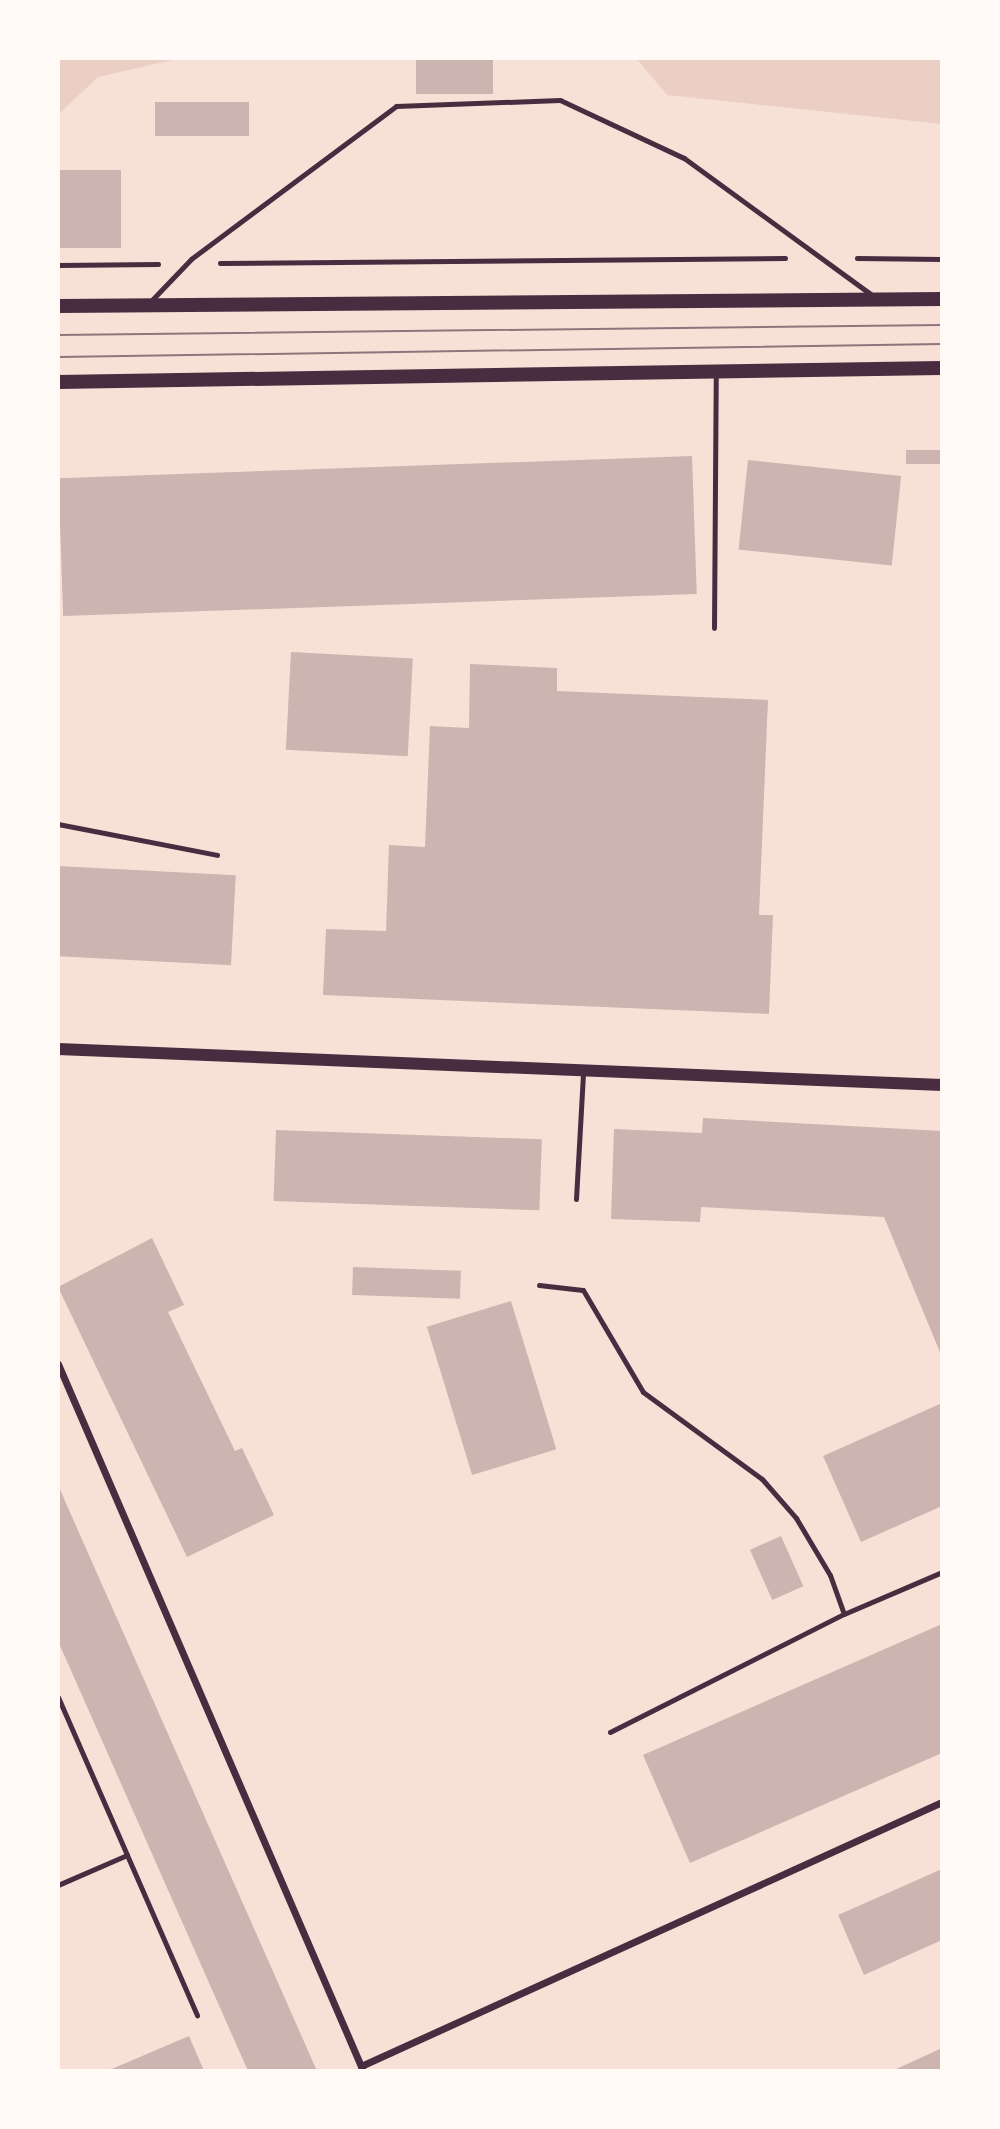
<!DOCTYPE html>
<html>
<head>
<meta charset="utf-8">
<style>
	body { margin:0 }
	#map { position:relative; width:1000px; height:2129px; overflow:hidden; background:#f7e1d7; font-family:"Alegreya Sans",sans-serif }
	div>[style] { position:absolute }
	.green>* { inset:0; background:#ebcfc5 }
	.building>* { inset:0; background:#ccb4b1; transform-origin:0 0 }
	.path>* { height:4.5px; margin:-2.25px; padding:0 2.25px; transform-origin:2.25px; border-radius:2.25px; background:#4a2c40 }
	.service>* { height:5px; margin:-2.5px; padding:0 2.5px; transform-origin:2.5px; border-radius:2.5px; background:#4a2c40 }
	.minor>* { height:7px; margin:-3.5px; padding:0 3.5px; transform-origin:3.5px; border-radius:3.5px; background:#4a2c40 }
	.tertiary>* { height:12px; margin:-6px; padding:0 6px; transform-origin:6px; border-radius:6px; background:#4a2c40 }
	.secondary>* { height:14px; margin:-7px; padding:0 7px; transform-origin:7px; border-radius:7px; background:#4a2c40 }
	.tram>* { height:2px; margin:-1px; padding:0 1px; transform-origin:1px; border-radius:1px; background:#8f747c }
	span { translate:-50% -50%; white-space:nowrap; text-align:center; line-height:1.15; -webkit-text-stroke:5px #fffaf5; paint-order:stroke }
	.frame { position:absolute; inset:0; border:60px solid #fffaf5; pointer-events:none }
</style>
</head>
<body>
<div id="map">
	<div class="green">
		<div style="clip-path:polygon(58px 58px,182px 58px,98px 77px,58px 115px)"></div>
		<div style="clip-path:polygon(636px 58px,942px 58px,942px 124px,667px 95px)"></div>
	</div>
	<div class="building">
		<div style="left:416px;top:58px;width:77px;height:36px"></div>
		<div style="left:249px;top:102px;width:34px;height:94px;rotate:90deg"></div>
		<div style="left:58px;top:170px;width:63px;height:78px"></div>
		<div style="left:942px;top:450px;width:14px;height:36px;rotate:90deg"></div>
		<div style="left:692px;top:456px;width:138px;height:634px;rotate:88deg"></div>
		<div style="left:748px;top:460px;width:154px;height:90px;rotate:6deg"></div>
		<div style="left:291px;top:652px;width:122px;height:98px;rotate:3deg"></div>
		<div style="clip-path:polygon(470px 664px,557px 668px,557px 691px,768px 700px,759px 915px,773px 915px,769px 1014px,323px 995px,326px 929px,386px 931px,389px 845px,425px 847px,430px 726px,469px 728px)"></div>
		<div style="left:58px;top:866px;width:178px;height:90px;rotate:3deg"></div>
		<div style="clip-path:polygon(703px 1118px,942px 1131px,942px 1357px,884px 1217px,701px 1207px,700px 1222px,611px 1219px,614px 1129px,702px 1133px)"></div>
		<div style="left:276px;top:1130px;width:266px;height:71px;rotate:2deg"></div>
		<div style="clip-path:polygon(152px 1238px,184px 1305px,168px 1312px,235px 1451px,242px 1448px,274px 1515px,187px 1557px,58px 1287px)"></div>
		<div style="left:353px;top:1267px;width:108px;height:28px;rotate:2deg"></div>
		<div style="left:511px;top:1301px;width:155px;height:88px;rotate:73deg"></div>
		<div style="clip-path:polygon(942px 1403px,942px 1506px,861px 1542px,823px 1456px)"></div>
		<div style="clip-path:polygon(58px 1485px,317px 2071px,248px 2071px,58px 1641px)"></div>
		<div style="left:781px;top:1536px;width:55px;height:34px;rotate:66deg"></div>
		<div style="clip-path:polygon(942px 1624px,942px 1753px,690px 1863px,643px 1755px)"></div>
		<div style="clip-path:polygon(942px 1869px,942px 1940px,864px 1975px,838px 1915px)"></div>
		<div style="clip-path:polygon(189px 2036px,204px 2071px,107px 2071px)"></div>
		<div style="clip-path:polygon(942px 2048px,942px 2071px,892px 2071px)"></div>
	</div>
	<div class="path">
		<div style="left:857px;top:258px;width:85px;rotate:0.7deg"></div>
		<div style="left:220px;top:263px;width:565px;rotate:-0.51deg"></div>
		<div style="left:58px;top:265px;width:100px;rotate:-0.6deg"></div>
	</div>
	<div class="service">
		<div style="left:149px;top:303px;width:61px;rotate:-46.3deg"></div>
		<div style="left:191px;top:259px;width:256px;rotate:-36.7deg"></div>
		<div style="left:396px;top:106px;width:164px;rotate:-2.1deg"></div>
		<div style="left:560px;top:100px;width:137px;rotate:25.1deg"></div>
		<div style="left:684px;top:158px;width:234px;rotate:36.1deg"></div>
		<div style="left:714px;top:628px;width:255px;rotate:-89.6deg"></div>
		<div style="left:58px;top:824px;width:162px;rotate:11deg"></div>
		<div style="left:576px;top:1199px;width:126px;rotate:-86.8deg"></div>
		<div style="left:539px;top:1285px;width:44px;rotate:6.5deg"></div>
		<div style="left:583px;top:1290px;width:118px;rotate:59.5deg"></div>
		<div style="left:643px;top:1392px;width:147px;rotate:36.2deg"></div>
		<div style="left:762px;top:1479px;width:52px;rotate:48.9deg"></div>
		<div style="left:796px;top:1518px;width:66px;rotate:59.2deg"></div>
		<div style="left:830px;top:1575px;width:41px;rotate:70.3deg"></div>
		<div style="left:58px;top:1697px;width:172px;rotate:66.4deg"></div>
		<div style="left:127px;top:1855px;width:75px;rotate:156.5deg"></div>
		<div style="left:610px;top:1732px;width:262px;rotate:-26.8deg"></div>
		<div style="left:844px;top:1614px;width:107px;rotate:-23.2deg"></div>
		<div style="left:127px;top:1855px;width:175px;rotate:66.4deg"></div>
	</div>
	<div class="minor">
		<div style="left:58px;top:1364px;width:770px;rotate:66.66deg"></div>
		<div style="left:361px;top:2066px;width:638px;rotate:-24.44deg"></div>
	</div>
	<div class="tertiary">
		<div style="left:58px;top:1049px;width:885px;rotate:2.33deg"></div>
	</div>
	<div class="secondary">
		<div style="left:58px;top:306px;width:884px;rotate:-0.45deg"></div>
		<div style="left:58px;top:382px;width:884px;rotate:-0.91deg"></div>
	</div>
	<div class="tram">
		<div style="left:58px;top:335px;width:884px;rotate:-0.65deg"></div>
		<div style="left:58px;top:357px;width:884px;rotate:-0.84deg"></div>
	</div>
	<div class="frame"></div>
</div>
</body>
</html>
